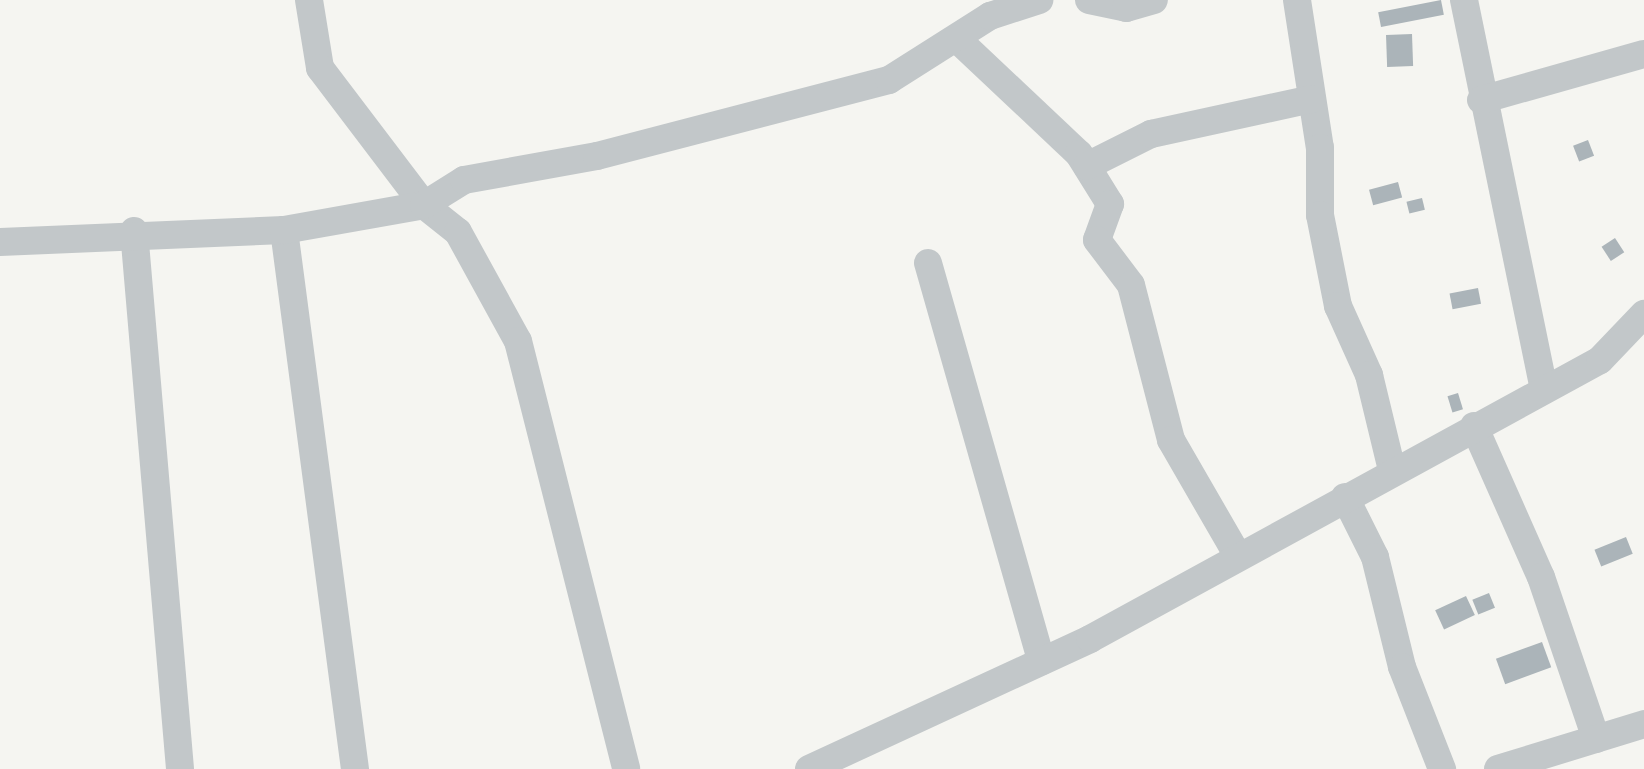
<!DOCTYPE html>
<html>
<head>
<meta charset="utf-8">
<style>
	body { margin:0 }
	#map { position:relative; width:1644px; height:769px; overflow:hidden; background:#f5f5f1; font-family:"IBM Plex Sans",sans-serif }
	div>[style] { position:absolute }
	.building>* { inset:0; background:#abb4b9; transform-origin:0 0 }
	.minor>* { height:28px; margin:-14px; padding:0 14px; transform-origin:14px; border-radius:14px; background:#c2c7c9 }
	span { translate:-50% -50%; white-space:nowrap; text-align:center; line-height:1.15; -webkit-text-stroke:8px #fff; paint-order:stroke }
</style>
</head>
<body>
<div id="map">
	<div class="building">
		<div style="left:1441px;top:0;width:15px;height:64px;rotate:79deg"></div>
		<div style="left:1412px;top:34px;width:32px;height:26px;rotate:88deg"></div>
		<div style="left:1588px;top:140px;width:17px;height:16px;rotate:69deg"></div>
		<div style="left:1398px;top:182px;width:16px;height:30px;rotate:75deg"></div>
		<div style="left:1422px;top:198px;width:12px;height:16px;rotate:76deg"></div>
		<div style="left:1615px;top:238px;width:17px;height:16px;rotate:57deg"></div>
		<div style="left:1478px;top:288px;width:16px;height:29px;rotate:79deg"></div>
		<div style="left:1458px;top:393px;width:17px;height:11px;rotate:73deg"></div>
		<div style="left:1626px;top:537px;width:18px;height:34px;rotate:68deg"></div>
		<div style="left:1489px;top:593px;width:16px;height:18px;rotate:68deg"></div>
		<div style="left:1466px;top:596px;width:21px;height:34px;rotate:65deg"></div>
		<div style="left:1542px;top:642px;width:27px;height:49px;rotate:70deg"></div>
	</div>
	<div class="minor">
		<div style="left:309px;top:0;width:69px;rotate:80.8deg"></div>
		<div style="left:320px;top:68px;width:172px;rotate:52.8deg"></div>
		<div style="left:424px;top:205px;width:43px;rotate:38.5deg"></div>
		<div style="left:458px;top:232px;width:124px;rotate:61.2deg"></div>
		<div style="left:518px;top:341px;width:441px;rotate:75.8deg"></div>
		<div style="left:1089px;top:0;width:38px;rotate:12deg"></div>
		<div style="left:1126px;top:8px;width:29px;rotate:-16deg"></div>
		<div style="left:1297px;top:0;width:150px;rotate:81.2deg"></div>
		<div style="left:1320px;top:148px;width:67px;rotate:90deg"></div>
		<div style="left:1320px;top:215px;width:93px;rotate:78.8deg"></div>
		<div style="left:1338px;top:306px;width:76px;rotate:65.8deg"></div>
		<div style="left:1369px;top:375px;width:98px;rotate:76.4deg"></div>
		<div style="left:1464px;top:0;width:398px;rotate:78.4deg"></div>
		<div style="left:957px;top:39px;width:168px;rotate:43.3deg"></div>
		<div style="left:1079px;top:154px;width:59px;rotate:58.2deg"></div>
		<div style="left:1110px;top:204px;width:38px;rotate:110deg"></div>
		<div style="left:1097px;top:240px;width:56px;rotate:52.9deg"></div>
		<div style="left:1131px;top:285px;width:160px;rotate:75.5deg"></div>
		<div style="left:1171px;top:440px;width:134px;rotate:60deg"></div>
		<div style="left:1481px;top:100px;width:169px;rotate:-15.8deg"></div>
		<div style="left:1087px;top:166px;width:72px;rotate:-26.6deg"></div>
		<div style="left:1151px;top:134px;width:164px;rotate:-12.3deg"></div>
		<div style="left:284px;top:230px;width:544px;rotate:82.5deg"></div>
		<div style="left:134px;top:231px;width:540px;rotate:85.11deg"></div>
		<div style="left:0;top:242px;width:284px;rotate:-2.4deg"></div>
		<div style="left:284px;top:230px;width:142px;rotate:-10.1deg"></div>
		<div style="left:424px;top:205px;width:47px;rotate:-32deg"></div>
		<div style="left:464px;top:180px;width:135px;rotate:-10.2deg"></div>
		<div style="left:597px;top:156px;width:302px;rotate:-14.6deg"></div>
		<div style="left:889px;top:80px;width:120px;rotate:-32.4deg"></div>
		<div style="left:990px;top:16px;width:52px;rotate:-18.1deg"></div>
		<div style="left:928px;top:263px;width:414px;rotate:74.1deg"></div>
		<div style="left:1474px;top:426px;width:165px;rotate:66.1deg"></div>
		<div style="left:1541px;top:577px;width:171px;rotate:71.2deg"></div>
		<div style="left:1345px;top:497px;width:67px;rotate:63.4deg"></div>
		<div style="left:1375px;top:557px;width:113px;rotate:76.2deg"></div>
		<div style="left:1402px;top:667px;width:110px;rotate:68.6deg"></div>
		<div style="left:809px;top:769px;width:310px;rotate:-24.8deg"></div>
		<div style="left:1090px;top:639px;width:581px;rotate:-28.68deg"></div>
		<div style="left:1600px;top:360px;width:64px;rotate:-46.3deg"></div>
		<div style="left:1498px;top:769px;width:153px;rotate:-17.1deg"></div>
	</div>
</div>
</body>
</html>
